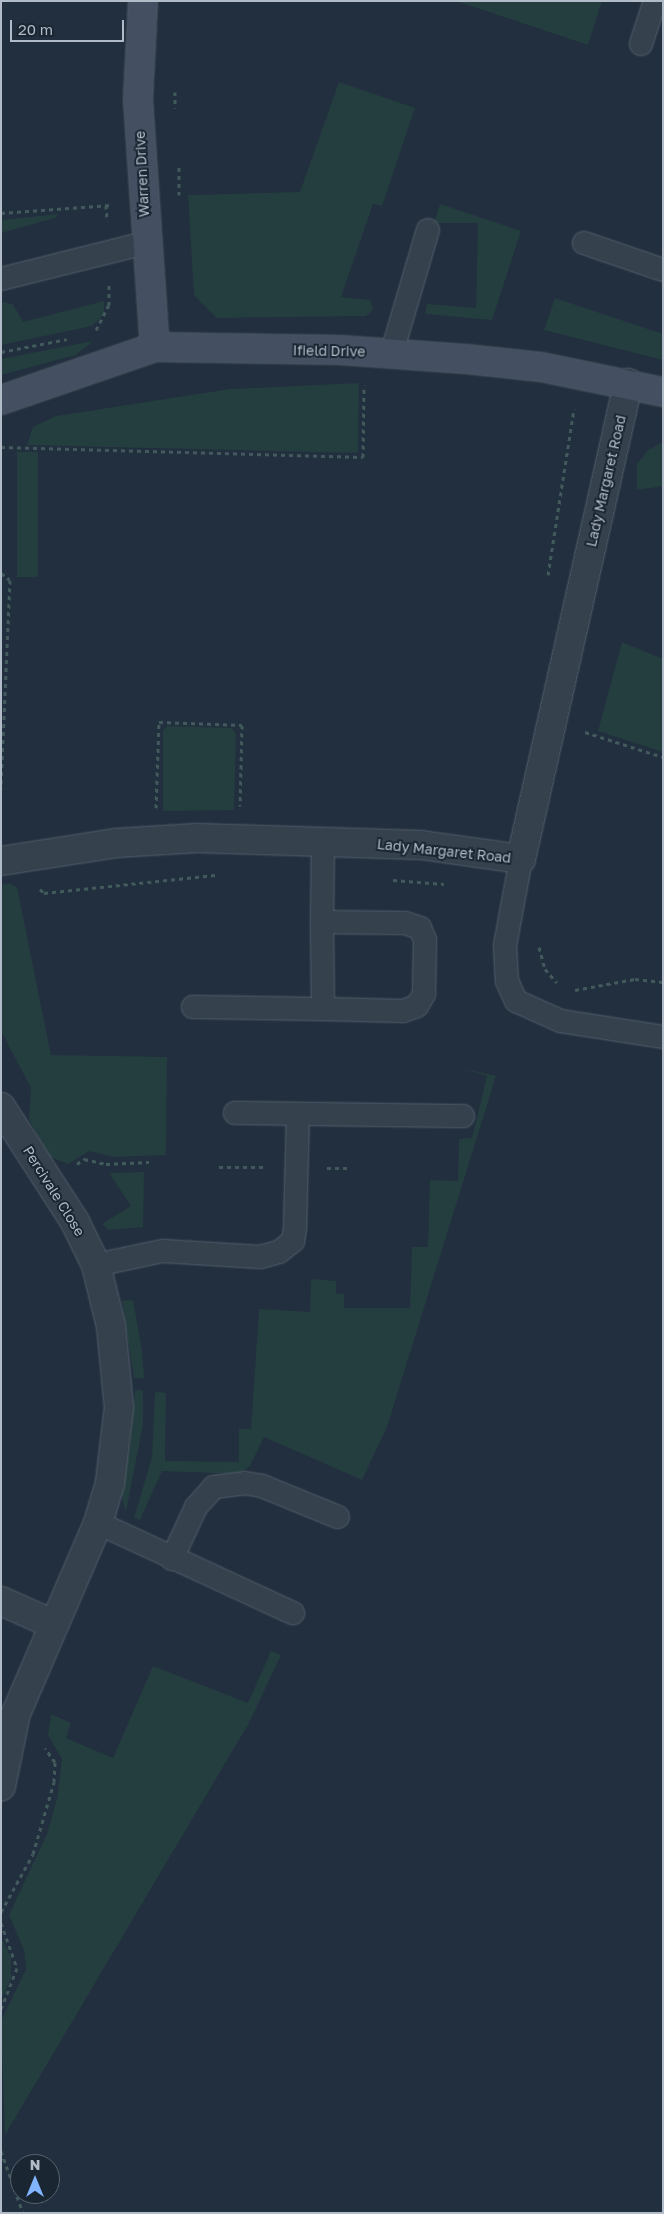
<!DOCTYPE html>
<html>
<head>
<meta charset="utf-8">
<style>
	body { margin:0 }
	#map { position:relative; width:664px; height:2214px; overflow:hidden; background:#222f3e; font-family:"Golos Text",sans-serif }
	div>[style] { position:absolute }
	.green>* { inset:0; background:#243d3f; transform-origin:0 0 }
	.path>* { height:3px; margin-top:-1.5px; transform-origin:0; background:repeating-linear-gradient(90deg,#425a5c 0 4px,transparent 0 8px) }
	.roads { filter:drop-shadow(0 0 1px #545f6c) drop-shadow(0 0 1px #545f6c) }
	.lane>* { height:22px; margin:-11px; padding:0 11px; transform-origin:11px; border-radius:11px; background:#36414e }
	.street>* { height:28px; margin:-14px; padding:0 14px; transform-origin:14px; border-radius:14px; background:#36414e }
	.secondary>* { height:28px; margin:-14px; padding:0 14px; transform-origin:14px; border-radius:14px; background:#445061 }
	span { translate:-50% -50%; white-space:nowrap; text-align:center; line-height:1.15; -webkit-text-stroke:4px #1b2633; paint-order:stroke }
	.street-label { font-size:14px; color:#b2bcc9 }
	.frame { position:absolute; inset:0; border:2px solid #b2bcc9; pointer-events:none }
	.north { position:absolute; left:10px; top:2154px; width:50px; height:50px; box-sizing:border-box; background:#1b2633; border:1px solid #57626f; border-radius:50%; rotate:0deg; font-size:14px; font-weight:700; line-height:20px; text-align:center; color:#b2bcc9 }
	.north::after { content:''; display:block; margin:auto; width:18px; height:22px; background:#81b6ff; clip-path:polygon(50% 0,100% 100%,50% 72%,0 100%) }
	.scale { position:absolute; left:10px; top:20px; width:114px; height:22px; box-sizing:border-box; border:2px solid #b2bcc9; border-top:0; padding-left:6px; font-size:15px; line-height:18px; white-space:nowrap; color:#b2bcc9; -webkit-text-stroke:4px #1b2633; paint-order:stroke }
</style>
</head>
<body>
<div id="map">
	<div class="green">
		<div style="clip-path:polygon(456px 1px,602px 1px,588px 45px)"></div>
		<div style="clip-path:polygon(339px 82px,415px 108px,382px 206px,373px 204px,341px 297px,370px 300px,373px 310px,366px 316px,217px 318px,194px 295px,188px 195px,300px 192px)"></div>
		<div style="clip-path:polygon(440px 204px,521px 231px,492px 320px,425px 314px,427px 304px,476px 308px,478px 223px,434px 223px)"></div>
		<div style="clip-path:polygon(58px 214px,55px 218px,1px 233px,1px 220px)"></div>
		<div style="clip-path:polygon(555px 298px,663px 334px,663px 360px,544px 330px)"></div>
		<div style="clip-path:polygon(104px 301px,104px 314px,92px 326px,1px 345px,1px 302px,13px 304px,23px 322px)"></div>
		<div style="clip-path:polygon(93px 341px,76px 355px,1px 375px,1px 359px)"></div>
		<div style="clip-path:polygon(359px 383px,358px 453px,27px 445px,33px 427px,56px 416px,230px 389px)"></div>
		<div style="clip-path:polygon(663px 442px,663px 486px,637px 490px,637px 464px,647px 451px)"></div>
		<div style="left:17px;top:452px;width:21px;height:125px"></div>
		<div style="clip-path:polygon(622px 642px,663px 659px,663px 752px,598px 731px)"></div>
		<div style="clip-path:polygon(167px 726px,232px 728px,236px 734px,234px 810px,163px 811px,163px 731px)"></div>
		<div style="clip-path:polygon(9px 883px,17px 887px,51px 1055px,167px 1057px,166px 1155px,113px 1157px,89px 1151px,68px 1164px,50px 1157px,37px 1135px,29px 1120px,31px 1088px,1px 1031px,1px 885px)"></div>
		<div style="clip-path:polygon(461px 1068px,496px 1076px,387px 1427px,362px 1480px,264px 1437px,250px 1466px,239px 1474px,162px 1471px,140px 1520px,134px 1518px,152px 1457px,155px 1392px,166px 1393px,165px 1461px,239px 1462px,239px 1429px,251px 1429px,259px 1309px,310px 1312px,311px 1279px,336px 1281px,336px 1294px,344px 1294px,344px 1308px,410px 1308px,412px 1247px,428px 1247px,430px 1180px,458px 1181px,459px 1139px,472px 1138px,487px 1076px)"></div>
		<div style="clip-path:polygon(144px 1172px,143px 1227px,108px 1230px,102px 1224px,131px 1206px,109px 1173px)"></div>
		<div style="clip-path:polygon(133px 1300px,142px 1350px,144px 1378px,134px 1378px,122px 1301px)"></div>
		<div style="clip-path:polygon(135px 1390px,143px 1390px,143px 1424px,126px 1512px,120px 1492px,130px 1447px)"></div>
		<div style="clip-path:polygon(271px 1651px,281px 1655px,249px 1723px,5px 2135px,1px 2021px,26px 1969px,24px 1950px,9px 1915px,47px 1834px,57px 1799px,62px 1759px,48px 1735px,51px 1714px,71px 1723px,66px 1738px,113px 1758px,153px 1666px,248px 1703px)"></div>
		<div style="clip-path:polygon(1px 1936px,11px 1958px,11px 1979px,1px 2000px)"></div>
	</div>
	<div class="path">
		<div style="left:175px;top:92px;width:16px;rotate:90deg"></div>
		<div style="left:179px;top:195px;width:28px;rotate:-90deg"></div>
		<div style="left:106px;top:205px;width:16px;rotate:86deg"></div>
		<div style="left:1px;top:213px;width:110px;rotate:-4.2deg"></div>
		<div style="left:96px;top:330px;width:28px;rotate:-63deg"></div>
		<div style="left:109px;top:305px;width:20px;rotate:-90deg"></div>
		<div style="left:1px;top:352px;width:67px;rotate:-11.1deg"></div>
		<div style="left:1px;top:447px;width:362px;rotate:1.6deg"></div>
		<div style="left:363px;top:457px;width:72px;rotate:-89.2deg"></div>
		<div style="left:1px;top:573px;width:11px;rotate:38deg"></div>
		<div style="left:10px;top:580px;width:210px;rotate:92.5deg"></div>
		<div style="left:548px;top:575px;width:168px;rotate:-81.1deg"></div>
		<div style="left:585px;top:732px;width:82px;rotate:17.8deg"></div>
		<div style="left:156px;top:808px;width:86px;rotate:-88deg"></div>
		<div style="left:159px;top:722px;width:83px;rotate:2.1deg"></div>
		<div style="left:242px;top:725px;width:81px;rotate:91.4deg"></div>
		<div style="left:393px;top:880px;width:51px;rotate:4.5deg"></div>
		<div style="left:40px;top:889px;width:6px;rotate:45deg"></div>
		<div style="left:44px;top:893px;width:172px;rotate:-6deg"></div>
		<div style="left:539px;top:947px;width:23px;rotate:75deg"></div>
		<div style="left:545px;top:969px;width:18px;rotate:49deg"></div>
		<div style="left:575px;top:990px;width:61px;rotate:-10.4deg"></div>
		<div style="left:635px;top:979px;width:28px;rotate:6deg"></div>
		<div style="left:77px;top:1164px;width:9px;rotate:-36deg"></div>
		<div style="left:84px;top:1159px;width:23px;rotate:13deg"></div>
		<div style="left:106px;top:1164px;width:43px;rotate:-2.7deg"></div>
		<div style="left:219px;top:1167px;width:47px"></div>
		<div style="left:327px;top:1168px;width:23px"></div>
		<div style="left:1px;top:1912px;width:66px;rotate:-61.1deg"></div>
		<div style="left:33px;top:1854px;width:75px;rotate:-73.7deg"></div>
		<div style="left:54px;top:1782px;width:20px;rotate:-87deg"></div>
		<div style="left:55px;top:1762px;width:17px;rotate:-126deg"></div>
		<div style="left:1px;top:1923px;width:48px;rotate:70.4deg"></div>
		<div style="left:17px;top:1968px;width:44px;rotate:111.3deg"></div>
		<div style="left:1px;top:2151px;width:66px;rotate:70.5deg"></div>
	</div>
	<div class="roads">
		<div class="lane">
			<div style="left:641px;top:44px;width:45px;rotate:-72deg"></div>
			<div style="left:584px;top:243px;width:83px;rotate:18.9deg"></div>
			<div style="left:1px;top:279px;width:148px;rotate:-14deg"></div>
			<div style="left:392px;top:352px;width:127px;rotate:-73.6deg"></div>
			<div style="left:521px;top:859px;width:87px;rotate:100.5deg"></div>
			<div style="left:505px;top:945px;width:36px;rotate:87deg"></div>
			<div style="left:507px;top:981px;width:22px;rotate:66deg"></div>
			<div style="left:516px;top:1001px;width:49px;rotate:24deg"></div>
			<div style="left:561px;top:1021px;width:103px;rotate:8.9deg"></div>
			<div style="left:322px;top:922px;width:83px;rotate:0.7deg"></div>
			<div style="left:405px;top:923px;width:16px;rotate:18deg"></div>
			<div style="left:420px;top:928px;width:13px;rotate:67deg"></div>
			<div style="left:425px;top:940px;width:54px;rotate:91.1deg"></div>
			<div style="left:424px;top:994px;width:14px;rotate:120deg"></div>
			<div style="left:417px;top:1006px;width:15px;rotate:160deg"></div>
			<div style="left:403px;top:1011px;width:80px;rotate:-178.6deg"></div>
			<div style="left:323px;top:1009px;width:87px;rotate:-90.7deg"></div>
			<div style="left:322px;top:922px;width:81px;rotate:-89.3deg"></div>
			<div style="left:193px;top:1007px;width:130px;rotate:0.9deg"></div>
			<div style="left:235px;top:1113px;width:228px;rotate:0.8deg"></div>
			<div style="left:96px;top:1265px;width:68px;rotate:-11.8deg"></div>
			<div style="left:163px;top:1251px;width:97px;rotate:3.5deg"></div>
			<div style="left:260px;top:1257px;width:20px;rotate:-15deg"></div>
			<div style="left:279px;top:1252px;width:18px;rotate:-38deg"></div>
			<div style="left:293px;top:1241px;width:13px;rotate:-81deg"></div>
			<div style="left:295px;top:1228px;width:114px;rotate:-88.5deg"></div>
			<div style="left:98px;top:1523px;width:215px;rotate:24.8deg"></div>
			<div style="left:172px;top:1559px;width:57px;rotate:-65.2deg"></div>
			<div style="left:196px;top:1507px;width:27px;rotate:-48deg"></div>
			<div style="left:214px;top:1487px;width:31px;rotate:-7deg"></div>
			<div style="left:245px;top:1483px;width:17px;rotate:10deg"></div>
			<div style="left:262px;top:1486px;width:82px;rotate:22.2deg"></div>
		</div>
		<div class="street">
			<div style="left:1px;top:861px;width:116px;rotate:-8.9deg"></div>
			<div style="left:116px;top:843px;width:81px;rotate:-3.5deg"></div>
			<div style="left:197px;top:838px;width:224px;rotate:1.8deg"></div>
			<div style="left:421px;top:845px;width:101px;rotate:8deg"></div>
			<div style="left:521px;top:859px;width:488px;rotate:-77.3deg"></div>
			<div style="left:1px;top:1107px;width:137px;rotate:57.2deg"></div>
			<div style="left:75px;top:1222px;width:48px;rotate:64deg"></div>
			<div style="left:96px;top:1265px;width:63px;rotate:76.2deg"></div>
			<div style="left:111px;top:1326px;width:81px;rotate:84.4deg"></div>
			<div style="left:119px;top:1407px;width:77px;rotate:96.8deg"></div>
			<div style="left:110px;top:1483px;width:42px;rotate:106.7deg"></div>
			<div style="left:98px;top:1523px;width:207px;rotate:113.3deg"></div>
			<div style="left:16px;top:1713px;width:75px;rotate:101.6deg"></div>
			<div style="left:1px;top:1601px;width:57px;rotate:23.9deg"></div>
		</div>
		<div class="secondary">
			<div style="left:143px;top:1px;width:99px;rotate:92.9deg"></div>
			<div style="left:138px;top:100px;width:248px;rotate:86.1deg"></div>
			<div style="left:1px;top:400px;width:163px;rotate:-19deg"></div>
			<div style="left:155px;top:347px;width:185px;rotate:0.9deg"></div>
			<div style="left:340px;top:350px;width:126px;rotate:4.1deg"></div>
			<div style="left:466px;top:359px;width:75px;rotate:6.1deg"></div>
			<div style="left:541px;top:367px;width:125px;rotate:11.6deg"></div>
		</div>
	</div>
	<div class="street-label">
		<span style="left:142px;top:174px;rotate:-93deg">Warren Drive</span>
		<span style="left:329px;top:351px;rotate:1deg">Ifield Drive</span>
		<span style="left:606px;top:481px;rotate:-77deg">Lady Margaret Road</span>
		<span style="left:444px;top:851px;rotate:6deg">Lady Margaret Road</span>
		<span style="left:54px;top:1191px;rotate:58deg">Percivale Close</span>
	</div>
	<div class="frame"></div>
	<div class="north">N</div>
	<div class="scale">20 m</div>
</div>
</body>
</html>
